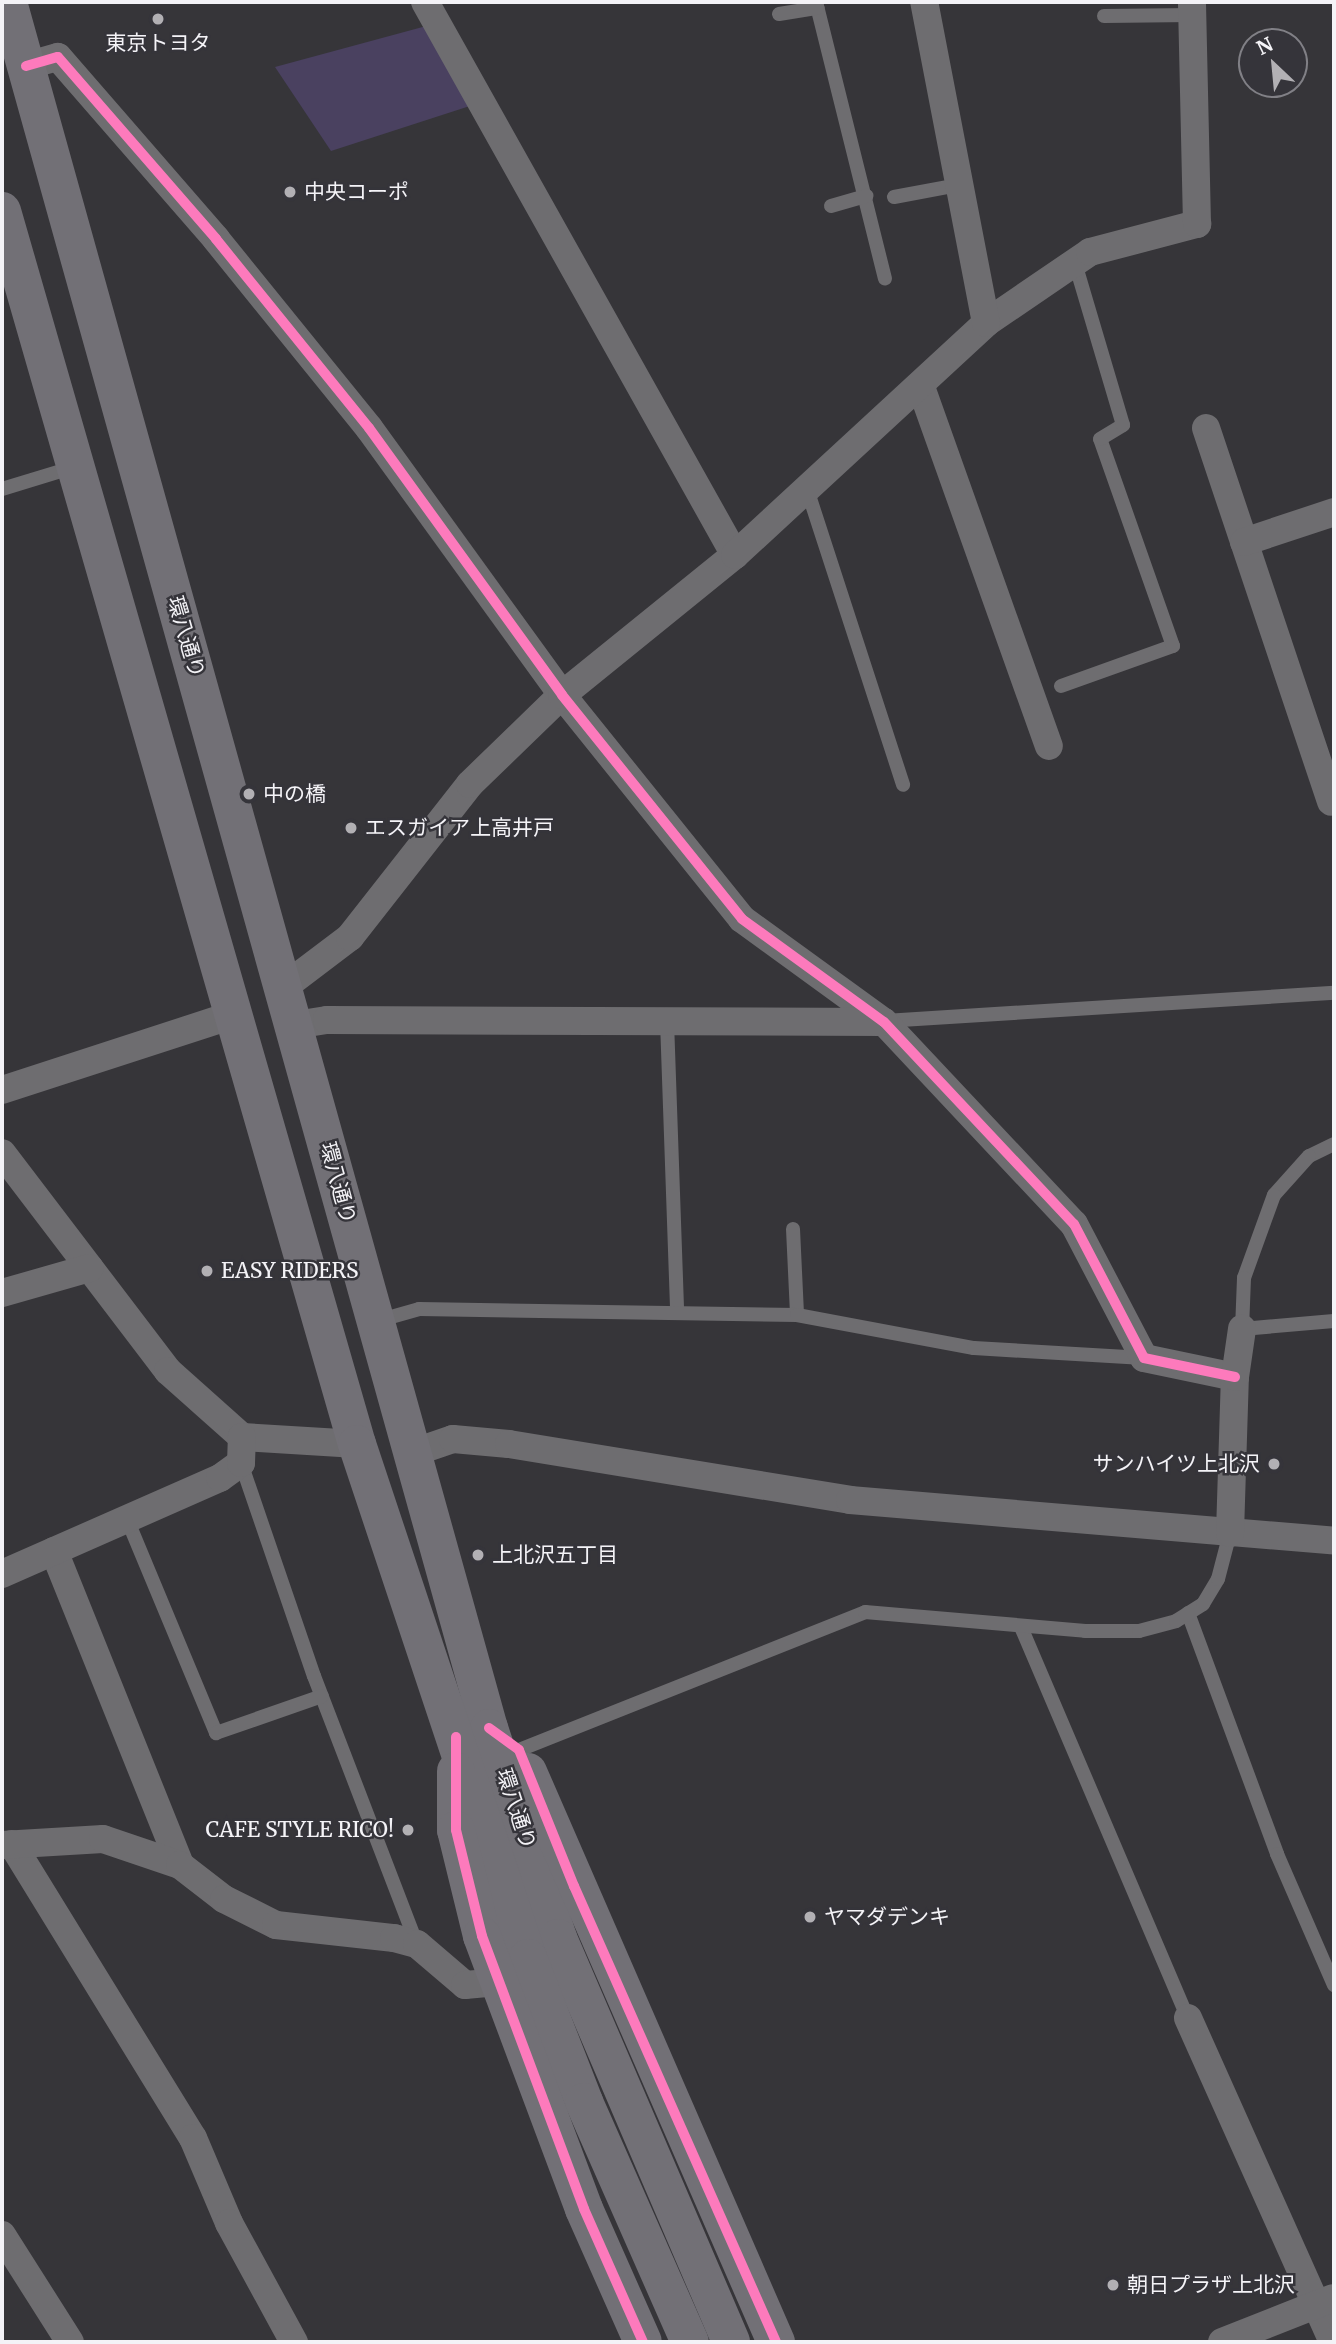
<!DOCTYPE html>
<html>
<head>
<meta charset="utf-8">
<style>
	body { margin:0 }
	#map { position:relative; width:1336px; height:2344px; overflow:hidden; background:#363539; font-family:Merriweather,"Noto Sans JP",serif }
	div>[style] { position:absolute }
	.green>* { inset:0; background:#4a4160 }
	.lane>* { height:14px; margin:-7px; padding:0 7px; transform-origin:7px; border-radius:7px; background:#6e6d70 }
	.street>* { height:28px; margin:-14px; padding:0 14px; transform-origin:14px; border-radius:14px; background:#6e6d70 }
	.primary>* { height:38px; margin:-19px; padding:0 19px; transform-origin:19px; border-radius:19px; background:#727076 }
	.cycleway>* { height:10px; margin:-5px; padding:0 5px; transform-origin:5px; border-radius:5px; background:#fd7abc }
	.dots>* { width:19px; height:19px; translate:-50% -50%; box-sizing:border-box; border:4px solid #35343a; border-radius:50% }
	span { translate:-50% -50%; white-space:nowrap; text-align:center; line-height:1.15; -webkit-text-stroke:5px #35343a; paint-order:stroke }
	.poi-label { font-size:21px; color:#f4f3f7 }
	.left { translate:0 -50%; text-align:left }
	.right { translate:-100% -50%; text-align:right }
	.street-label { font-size:21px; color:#f4f3f7 }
	.frame { position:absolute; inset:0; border:4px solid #f4f3f7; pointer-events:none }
	.north { position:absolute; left:1238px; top:28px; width:70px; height:70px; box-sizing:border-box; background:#35343a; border:2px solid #818086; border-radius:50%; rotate:334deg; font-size:19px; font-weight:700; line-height:28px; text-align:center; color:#f4f3f7 }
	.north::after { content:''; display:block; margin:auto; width:24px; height:32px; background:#b2b0b4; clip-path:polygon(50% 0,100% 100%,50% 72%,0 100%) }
</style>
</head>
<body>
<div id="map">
	<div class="green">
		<div style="clip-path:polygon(430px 25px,476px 104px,331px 151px,275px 67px)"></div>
	</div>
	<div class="lane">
		<div style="left:816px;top:2px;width:285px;rotate:76deg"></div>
		<div style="left:779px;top:14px;width:39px;rotate:-9deg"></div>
		<div style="left:1104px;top:16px;width:88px;rotate:-0.7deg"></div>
		<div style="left:894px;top:197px;width:66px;rotate:-10.5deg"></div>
		<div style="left:831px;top:206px;width:37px;rotate:-16deg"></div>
		<div style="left:2px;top:489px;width:75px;rotate:-17deg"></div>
		<div style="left:807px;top:489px;width:311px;rotate:72deg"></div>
		<div style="left:1061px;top:686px;width:119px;rotate:-19.7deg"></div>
		<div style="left:1173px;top:646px;width:219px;rotate:-109.4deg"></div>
		<div style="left:1100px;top:439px;width:27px;rotate:-31deg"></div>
		<div style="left:1123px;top:425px;width:169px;rotate:-106.5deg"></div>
		<div style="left:667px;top:1021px;width:291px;rotate:88deg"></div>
		<div style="left:885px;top:1021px;width:450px;rotate:-3.6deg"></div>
		<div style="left:1334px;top:1144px;width:28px;rotate:154deg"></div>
		<div style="left:1309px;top:1156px;width:52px;rotate:131.9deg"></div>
		<div style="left:1274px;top:1195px;width:88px;rotate:109.9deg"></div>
		<div style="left:1244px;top:1278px;width:51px;rotate:92.2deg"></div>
		<div style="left:1242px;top:1329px;width:92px;rotate:-5deg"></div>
		<div style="left:793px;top:1229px;width:86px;rotate:87.3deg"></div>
		<div style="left:377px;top:1321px;width:44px;rotate:-15.9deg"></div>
		<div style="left:419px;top:1309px;width:378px;rotate:0.9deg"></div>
		<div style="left:797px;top:1315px;width:180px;rotate:10.6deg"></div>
		<div style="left:974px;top:1348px;width:170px;rotate:3.4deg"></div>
		<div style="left:241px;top:1463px;width:225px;rotate:71.1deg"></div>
		<div style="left:314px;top:1676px;width:287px;rotate:69deg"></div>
		<div style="left:127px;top:1519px;width:232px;rotate:67.4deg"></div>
		<div style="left:216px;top:1733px;width:112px;rotate:-19.2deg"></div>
		<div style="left:1188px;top:1613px;width:257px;rotate:69.7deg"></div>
		<div style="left:1277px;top:1854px;width:143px;rotate:66.5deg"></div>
		<div style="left:1021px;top:1627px;width:425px;rotate:66.9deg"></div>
		<div style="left:519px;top:1750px;width:373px;rotate:-21.7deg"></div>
		<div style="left:865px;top:1612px;width:221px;rotate:4.9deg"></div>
		<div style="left:1085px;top:1631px;width:54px"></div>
		<div style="left:1139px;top:1631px;width:38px;rotate:-15deg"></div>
		<div style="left:1176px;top:1621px;width:32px;rotate:-32deg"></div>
		<div style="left:1203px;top:1604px;width:29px;rotate:-59deg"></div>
		<div style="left:1218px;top:1579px;width:48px;rotate:-75.4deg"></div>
	</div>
	<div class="street">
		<div style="left:425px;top:2px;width:634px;rotate:60.73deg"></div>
		<div style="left:26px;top:66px;width:33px;rotate:-16deg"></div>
		<div style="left:58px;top:57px;width:241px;rotate:49deg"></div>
		<div style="left:216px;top:239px;width:243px;rotate:51deg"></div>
		<div style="left:369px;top:428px;width:329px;rotate:54.1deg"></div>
		<div style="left:562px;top:695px;width:287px;rotate:51.2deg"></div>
		<div style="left:742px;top:919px;width:175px;rotate:36deg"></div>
		<div style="left:884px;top:1022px;width:277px;rotate:46.8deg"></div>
		<div style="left:1074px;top:1224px;width:151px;rotate:62.4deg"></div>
		<div style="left:1144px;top:1358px;width:93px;rotate:11.8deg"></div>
		<div style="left:986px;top:323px;width:126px;rotate:-34.3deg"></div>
		<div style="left:1090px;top:252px;width:111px;rotate:-14.7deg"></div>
		<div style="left:1197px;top:224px;width:222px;rotate:-91.3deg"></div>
		<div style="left:921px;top:387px;width:381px;rotate:70.4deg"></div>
		<div style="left:1206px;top:428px;width:394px;rotate:71.5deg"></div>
		<div style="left:1244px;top:542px;width:95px;rotate:-18.4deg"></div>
		<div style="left:284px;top:987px;width:83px;rotate:-37.1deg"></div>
		<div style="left:350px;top:937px;width:194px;rotate:-51.9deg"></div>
		<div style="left:470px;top:784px;width:128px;rotate:-44.1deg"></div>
		<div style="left:562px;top:695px;width:223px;rotate:-39deg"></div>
		<div style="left:735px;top:555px;width:342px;rotate:-42.7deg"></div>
		<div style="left:986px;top:323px;width:327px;rotate:-100.9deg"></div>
		<div style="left:295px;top:1025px;width:32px;rotate:-9deg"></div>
		<div style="left:327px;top:1020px;width:557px;rotate:0.21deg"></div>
		<div style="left:2px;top:1090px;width:243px;rotate:-18deg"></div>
		<div style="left:2px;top:1153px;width:274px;rotate:52.7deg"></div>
		<div style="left:168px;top:1371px;width:99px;rotate:41.7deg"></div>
		<div style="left:242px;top:1437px;width:115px;rotate:3.5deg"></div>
		<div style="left:2px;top:1293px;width:91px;rotate:-15.9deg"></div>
		<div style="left:415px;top:1452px;width:40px;rotate:-18.9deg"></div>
		<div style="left:453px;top:1439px;width:56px;rotate:5.1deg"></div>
		<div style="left:509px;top:1444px;width:346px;rotate:9.3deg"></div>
		<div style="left:850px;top:1500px;width:486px;rotate:4.8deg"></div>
		<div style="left:1230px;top:1533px;width:156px;rotate:-88.2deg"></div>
		<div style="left:1235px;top:1377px;width:49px;rotate:-81.7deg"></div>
		<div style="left:54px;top:1551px;width:338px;rotate:68.1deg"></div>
		<div style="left:2px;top:1574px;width:238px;rotate:-23.8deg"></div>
		<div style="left:220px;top:1478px;width:26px;rotate:-36deg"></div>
		<div style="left:241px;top:1463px;width:26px;rotate:-88deg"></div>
		<div style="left:12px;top:1844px;width:345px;rotate:58.4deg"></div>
		<div style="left:193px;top:2138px;width:92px;rotate:67deg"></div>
		<div style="left:229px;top:2223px;width:136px;rotate:61.4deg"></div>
		<div style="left:2px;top:1845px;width:101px;rotate:-3.4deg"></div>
		<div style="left:103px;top:1839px;width:81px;rotate:18.7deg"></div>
		<div style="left:180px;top:1865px;width:56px;rotate:37.7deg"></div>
		<div style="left:224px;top:1899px;width:58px;rotate:26.6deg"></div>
		<div style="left:276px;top:1925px;width:119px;rotate:6.3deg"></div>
		<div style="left:394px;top:1938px;width:24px;rotate:15deg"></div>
		<div style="left:417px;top:1944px;width:63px;rotate:40.5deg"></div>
		<div style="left:465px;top:1985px;width:33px;rotate:-5deg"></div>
		<div style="left:1188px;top:2018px;width:355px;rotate:65.9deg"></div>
		<div style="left:2px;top:2235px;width:127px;rotate:57.6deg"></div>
		<div style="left:1222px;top:2342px;width:119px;rotate:-21.6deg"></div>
	</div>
	<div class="primary">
		<div style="left:8px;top:2px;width:1792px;rotate:74.43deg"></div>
		<div style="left:489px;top:1728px;width:221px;rotate:71.8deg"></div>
		<div style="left:558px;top:1938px;width:439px;rotate:66.8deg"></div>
		<div style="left:2px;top:211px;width:1283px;rotate:73.94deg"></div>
		<div style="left:357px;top:1444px;width:542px;rotate:71.6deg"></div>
		<div style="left:528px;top:1958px;width:155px;rotate:68.7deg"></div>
		<div style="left:584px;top:2102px;width:262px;rotate:66.2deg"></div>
		<div style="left:456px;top:1771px;width:59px;rotate:90deg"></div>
		<div style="left:456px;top:1830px;width:109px;rotate:76.2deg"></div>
		<div style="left:482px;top:1936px;width:291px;rotate:69.5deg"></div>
		<div style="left:584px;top:2209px;width:145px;rotate:66.1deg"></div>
		<div style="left:528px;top:1772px;width:622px;rotate:66.49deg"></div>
	</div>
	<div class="cycleway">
		<div style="left:26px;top:66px;width:33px;rotate:-16deg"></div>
		<div style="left:58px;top:57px;width:241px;rotate:49deg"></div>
		<div style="left:216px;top:239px;width:243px;rotate:51deg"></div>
		<div style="left:369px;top:428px;width:329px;rotate:54.1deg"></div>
		<div style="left:562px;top:695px;width:287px;rotate:51.2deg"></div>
		<div style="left:742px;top:919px;width:175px;rotate:36deg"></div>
		<div style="left:884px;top:1022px;width:277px;rotate:46.8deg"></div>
		<div style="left:1074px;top:1224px;width:151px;rotate:62.4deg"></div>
		<div style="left:1144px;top:1358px;width:93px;rotate:11.8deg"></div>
		<div style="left:489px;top:1728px;width:37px;rotate:36deg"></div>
		<div style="left:519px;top:1750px;width:147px;rotate:68deg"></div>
		<div style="left:574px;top:1886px;width:499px;rotate:66.1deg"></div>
		<div style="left:456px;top:1737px;width:93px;rotate:90deg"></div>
		<div style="left:456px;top:1830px;width:109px;rotate:76.2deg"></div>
		<div style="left:482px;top:1936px;width:291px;rotate:69.5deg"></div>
		<div style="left:584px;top:2209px;width:145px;rotate:66.1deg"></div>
	</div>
	<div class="dots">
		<div style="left:158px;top:19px;background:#b2b0b4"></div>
		<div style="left:290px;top:192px;background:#b2b0b4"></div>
		<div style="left:249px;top:794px;background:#b2b0b4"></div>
		<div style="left:351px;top:828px;background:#b2b0b4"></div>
		<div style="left:207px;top:1271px;background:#b2b0b4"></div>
		<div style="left:1274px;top:1464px;background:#b2b0b4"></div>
		<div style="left:478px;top:1555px;background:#b2b0b4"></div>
		<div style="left:408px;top:1830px;background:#b2b0b4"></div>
		<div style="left:810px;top:1917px;background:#b2b0b4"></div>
		<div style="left:1113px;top:2285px;background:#b2b0b4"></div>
	</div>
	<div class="poi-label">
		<span style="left:158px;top:43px">東京トヨタ</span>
		<span class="left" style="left:304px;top:192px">中央コーポ</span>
		<span class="left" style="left:263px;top:794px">中の橋</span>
		<span class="left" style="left:365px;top:828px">エスガイア上高井戸</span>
		<span class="left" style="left:221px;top:1271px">EASY RIDERS</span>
		<span class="right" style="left:1260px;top:1464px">サンハイツ上北沢</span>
		<span class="left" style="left:492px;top:1555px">上北沢五丁目</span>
		<span class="right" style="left:394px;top:1830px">CAFE STYLE RICO!</span>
		<span class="left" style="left:824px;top:1917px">ヤマダデンキ</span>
		<span class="left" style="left:1127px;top:2285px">朝日プラザ上北沢</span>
	</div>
	<div class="street-label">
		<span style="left:186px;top:637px;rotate:74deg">環八通り</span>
		<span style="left:338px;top:1183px;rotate:75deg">環八通り</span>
		<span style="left:516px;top:1809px;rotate:72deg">環八通り</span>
	</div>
	<div class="frame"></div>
	<div class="north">N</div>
</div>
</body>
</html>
